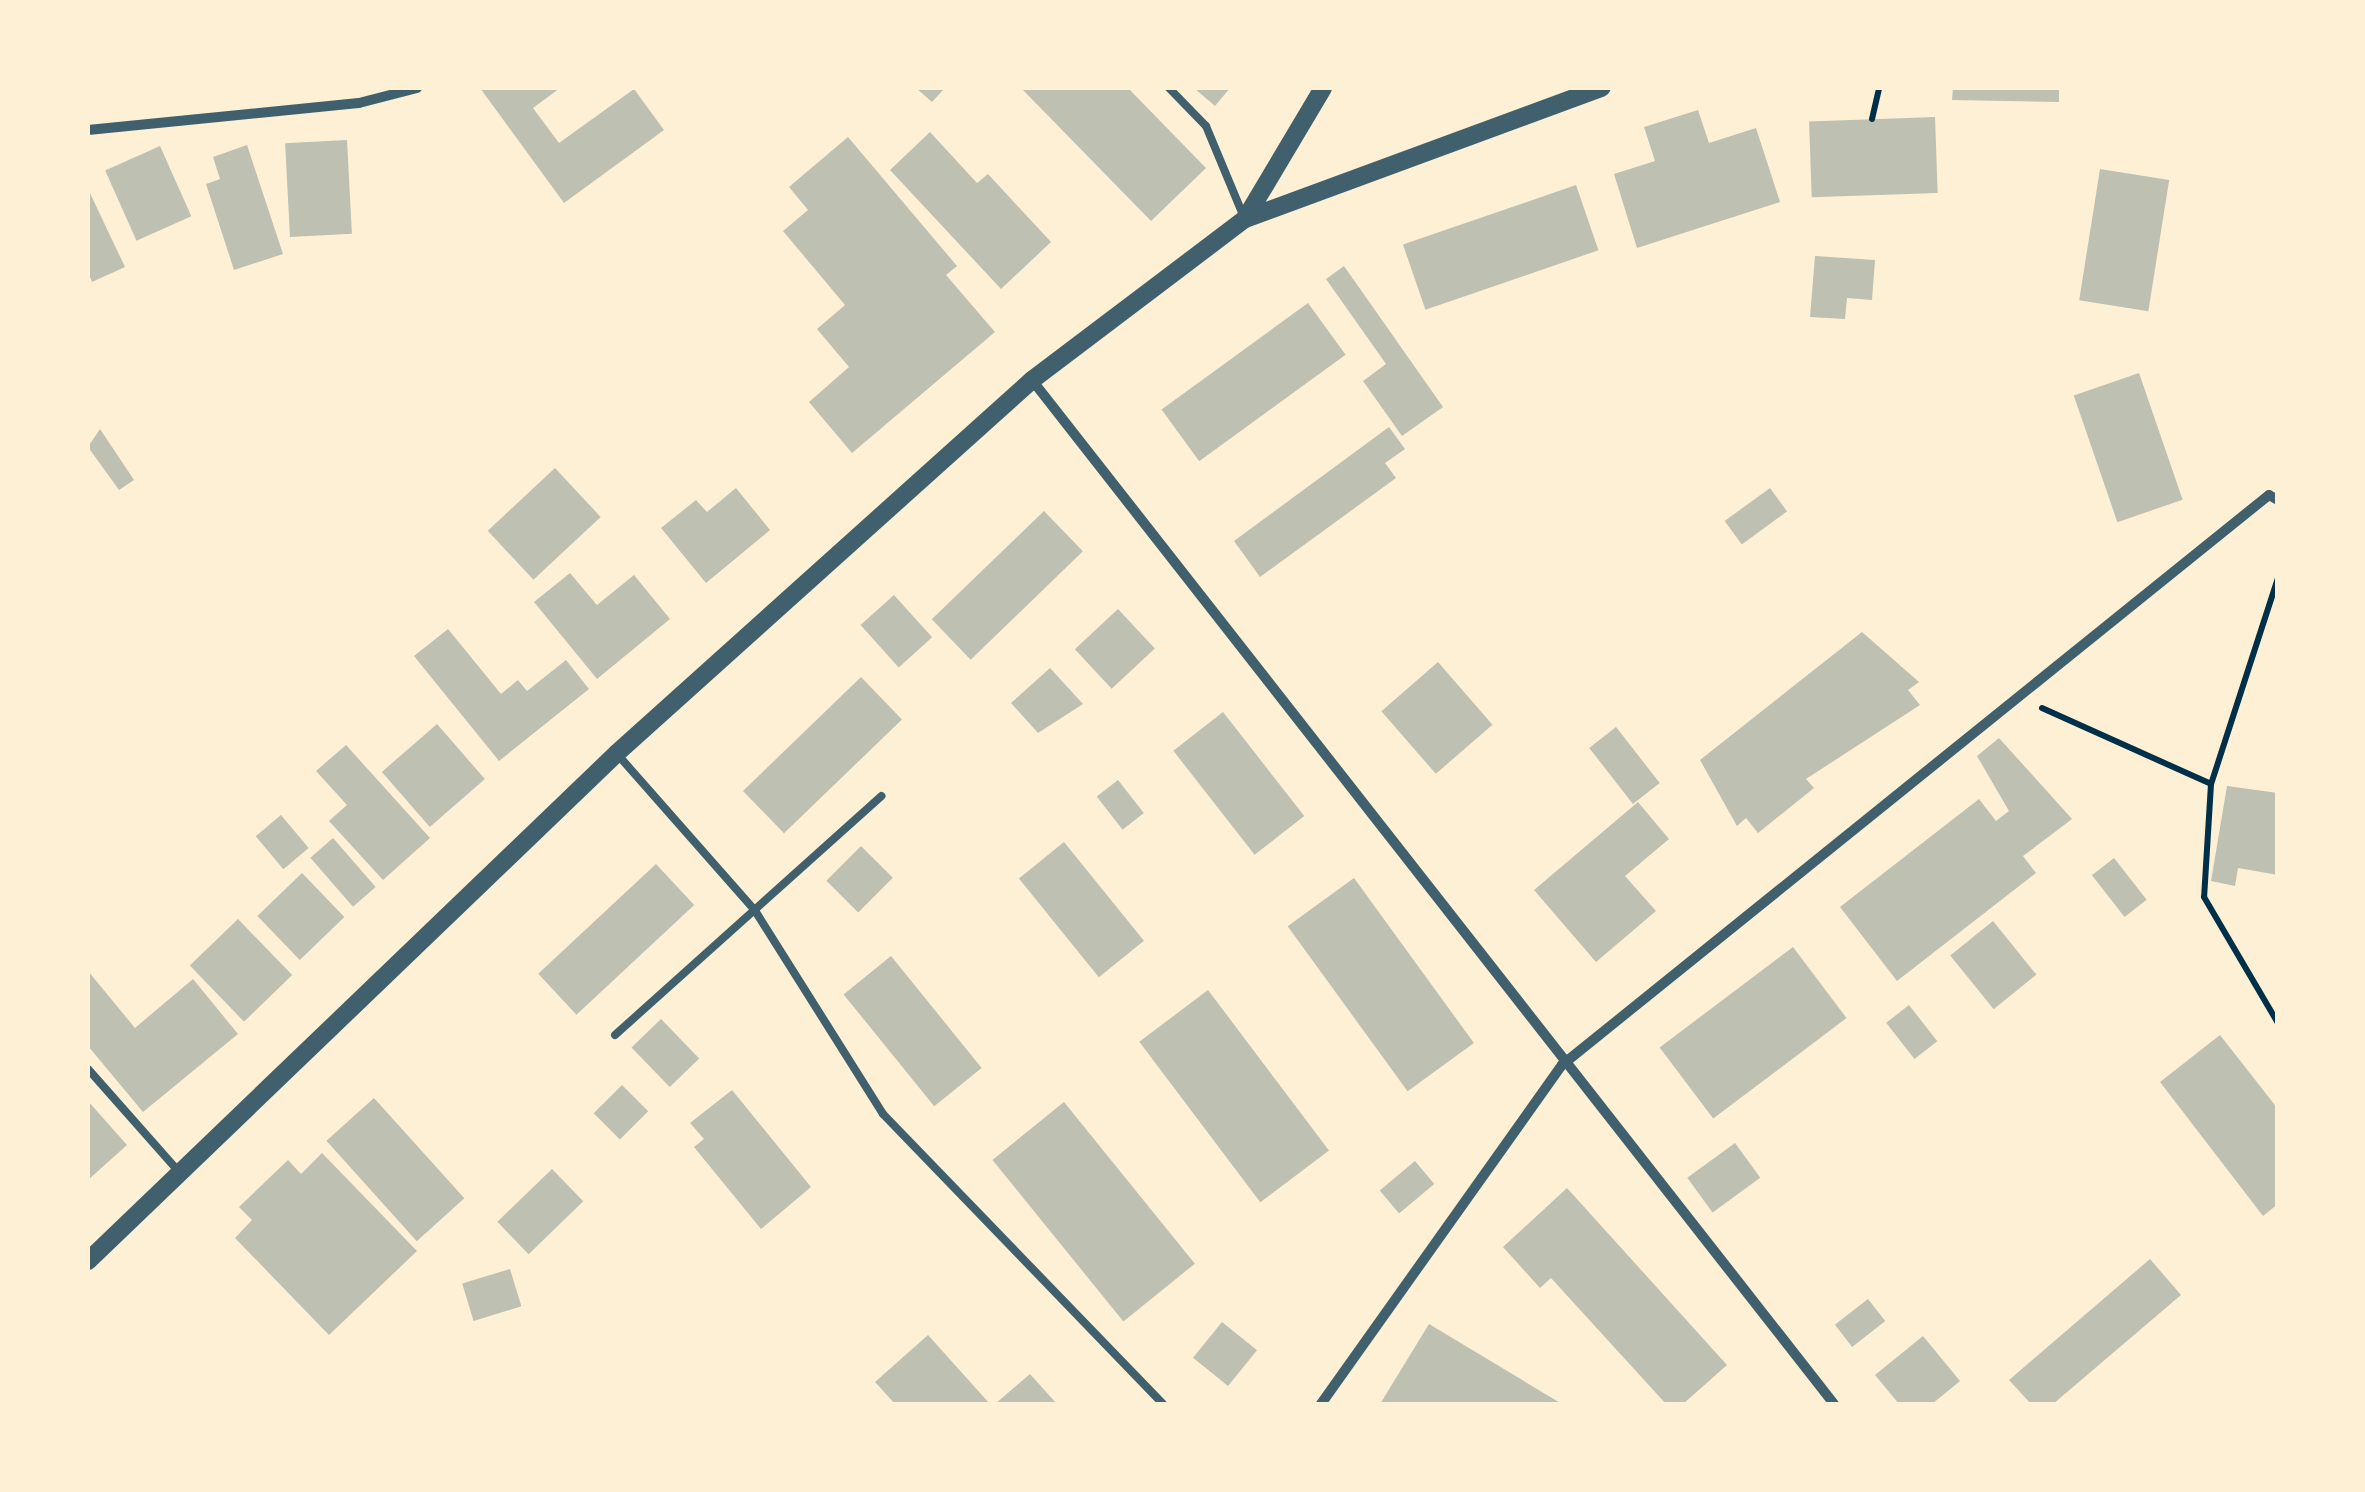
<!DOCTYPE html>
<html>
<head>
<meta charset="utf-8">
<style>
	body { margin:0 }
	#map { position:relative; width:2365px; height:1492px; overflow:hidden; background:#fdf0d5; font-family:"Source Sans 3",sans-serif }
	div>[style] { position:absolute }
	.building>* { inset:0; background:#bec0b2; transform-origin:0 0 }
	.path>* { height:6px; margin:-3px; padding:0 3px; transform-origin:3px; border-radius:3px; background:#003049 }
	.service>* { height:8px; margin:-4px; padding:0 4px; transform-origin:4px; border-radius:4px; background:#3f606c }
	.minor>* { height:10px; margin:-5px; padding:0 5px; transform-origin:5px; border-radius:5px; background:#3f606c }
	.tertiary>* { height:18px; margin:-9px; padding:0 9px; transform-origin:9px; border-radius:9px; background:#3f606c }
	span { translate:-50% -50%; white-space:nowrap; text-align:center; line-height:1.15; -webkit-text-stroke:8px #fdf0d5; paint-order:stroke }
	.frame { position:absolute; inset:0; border:90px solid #fdf0d5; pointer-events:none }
</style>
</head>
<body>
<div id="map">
	<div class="building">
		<div style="clip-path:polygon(480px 88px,560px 88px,533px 108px,559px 143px,634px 89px,664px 130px,564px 203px)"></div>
		<div style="clip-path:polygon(916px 88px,945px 88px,932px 102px)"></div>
		<div style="clip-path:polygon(1021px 88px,1128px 88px,1206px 168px,1151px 221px)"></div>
		<div style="clip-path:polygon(1194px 88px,1230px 88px,1215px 106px)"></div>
		<div style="clip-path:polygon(1953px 88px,2059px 88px,2059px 102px,1952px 100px)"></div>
		<div style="clip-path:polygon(1698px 110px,1709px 143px,1756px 128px,1780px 202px,1637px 248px,1614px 174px,1655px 161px,1644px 127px)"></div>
		<div style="left:1935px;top:117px;width:76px;height:126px;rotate:88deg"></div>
		<div style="clip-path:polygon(930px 132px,977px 183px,988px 174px,1051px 242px,1001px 289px,890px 170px)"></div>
		<div style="clip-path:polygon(848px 137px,957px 266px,946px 275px,995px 332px,852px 453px,809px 402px,849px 367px,817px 329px,845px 305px,783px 231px,808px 210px,789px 187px)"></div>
		<div style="left:347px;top:140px;width:94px;height:62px;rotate:87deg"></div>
		<div style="clip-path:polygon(247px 145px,283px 254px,234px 270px,206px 184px,220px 179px,213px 157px)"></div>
		<div style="left:160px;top:146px;width:77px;height:60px;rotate:66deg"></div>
		<div style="left:2100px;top:169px;width:70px;height:133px;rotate:9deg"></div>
		<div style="left:1576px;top:185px;width:69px;height:183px;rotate:71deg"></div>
		<div style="clip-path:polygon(88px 189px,125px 267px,92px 282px,88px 272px)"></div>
		<div style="clip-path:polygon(1815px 256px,1875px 260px,1872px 300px,1847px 298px,1845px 319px,1810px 317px)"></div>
		<div style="clip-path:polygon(1344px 266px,1443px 407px,1402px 436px,1363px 381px,1386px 364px,1326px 279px)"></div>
		<div style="left:1308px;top:303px;width:64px;height:181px;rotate:54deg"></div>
		<div style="left:2139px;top:373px;width:134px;height:69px;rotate:71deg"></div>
		<div style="clip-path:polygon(1389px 427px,1405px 449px,1385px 463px,1396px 478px,1260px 577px,1234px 541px)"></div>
		<div style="clip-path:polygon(100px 429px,134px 480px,119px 490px,88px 447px)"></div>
		<div style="left:555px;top:468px;width:67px;height:92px;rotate:47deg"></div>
		<div style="clip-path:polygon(736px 488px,770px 530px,706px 583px,661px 528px,696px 500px,707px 512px)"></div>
		<div style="left:1770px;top:488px;width:29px;height:56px;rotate:54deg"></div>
		<div style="left:1044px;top:511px;width:56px;height:156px;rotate:46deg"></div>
		<div style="clip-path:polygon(570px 573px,597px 605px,634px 575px,670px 619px,597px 679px,534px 602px)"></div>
		<div style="left:894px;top:595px;width:57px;height:45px;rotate:48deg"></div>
		<div style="left:1118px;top:609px;width:54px;height:59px;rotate:47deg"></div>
		<div style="clip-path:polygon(448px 629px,501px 694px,518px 680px,527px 691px,566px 660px,589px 689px,499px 761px,414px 656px)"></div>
		<div style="clip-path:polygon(1862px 632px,1919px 682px,1908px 690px,1920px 705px,1806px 779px,1814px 788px,1758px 833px,1746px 818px,1737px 826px,1700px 760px)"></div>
		<div style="left:1438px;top:662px;width:83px;height:75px;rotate:49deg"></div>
		<div style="clip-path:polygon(1050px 668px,1083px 704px,1038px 733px,1011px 703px)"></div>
		<div style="left:861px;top:677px;width:59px;height:164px;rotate:46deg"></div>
		<div style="left:1223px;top:712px;width:132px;height:63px;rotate:52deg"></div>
		<div style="left:437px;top:724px;width:73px;height:73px;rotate:49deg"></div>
		<div style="left:1616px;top:727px;width:71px;height:34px;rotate:52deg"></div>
		<div style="clip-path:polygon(1999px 738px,2072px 819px,2023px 856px,2036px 873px,1897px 981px,1840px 907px,1979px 799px,1996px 821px,2009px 811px,1977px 756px)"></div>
		<div style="clip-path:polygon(346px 745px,430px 838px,383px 880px,329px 821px,347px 805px,316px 771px)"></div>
		<div style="left:1118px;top:780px;width:42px;height:27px;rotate:52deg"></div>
		<div style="clip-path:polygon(2227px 786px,2278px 793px,2278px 875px,2238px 868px,2235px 886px,2211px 881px)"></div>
		<div style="clip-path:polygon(1638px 802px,1669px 839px,1625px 876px,1656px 911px,1596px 962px,1534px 890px)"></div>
		<div style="left:281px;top:815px;width:43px;height:33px;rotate:50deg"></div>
		<div style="left:333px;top:838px;width:65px;height:30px;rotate:49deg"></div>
		<div style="left:1064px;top:842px;width:127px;height:58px;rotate:51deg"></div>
		<div style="left:861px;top:846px;width:45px;height:49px;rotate:45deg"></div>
		<div style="left:2114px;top:858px;width:53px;height:28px;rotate:52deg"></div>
		<div style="left:656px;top:864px;width:56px;height:161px;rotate:47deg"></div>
		<div style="left:302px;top:873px;width:61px;height:62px;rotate:46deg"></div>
		<div style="left:1354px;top:878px;width:204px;height:82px;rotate:54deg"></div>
		<div style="left:238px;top:919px;width:78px;height:67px;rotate:46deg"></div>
		<div style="left:1993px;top:921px;width:69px;height:55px;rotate:51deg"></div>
		<div style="left:1793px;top:947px;width:89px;height:167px;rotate:53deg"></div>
		<div style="left:891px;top:956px;width:144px;height:61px;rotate:51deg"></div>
		<div style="clip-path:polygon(88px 971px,135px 1028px,193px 979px,238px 1034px,143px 1112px,88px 1046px)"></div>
		<div style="left:1208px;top:990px;width:201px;height:86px;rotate:53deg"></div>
		<div style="left:1909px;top:1005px;width:46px;height:29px;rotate:52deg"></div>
		<div style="left:661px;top:1019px;width:55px;height:41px;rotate:46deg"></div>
		<div style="clip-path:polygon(2220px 1035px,2278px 1109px,2278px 1204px,2263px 1216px,2160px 1082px)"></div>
		<div style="left:622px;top:1085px;width:37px;height:40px;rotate:45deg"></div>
		<div style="clip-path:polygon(732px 1090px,811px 1187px,761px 1229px,694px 1147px,704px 1139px,690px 1123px)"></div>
		<div style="left:374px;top:1098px;width:135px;height:64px;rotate:48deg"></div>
		<div style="clip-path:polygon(88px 1101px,127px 1145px,88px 1180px)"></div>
		<div style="left:1064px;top:1102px;width:208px;height:92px;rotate:51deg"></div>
		<div style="left:1735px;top:1143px;width:43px;height:59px;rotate:54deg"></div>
		<div style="clip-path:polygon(322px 1153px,417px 1251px,329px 1335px,235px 1238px,252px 1220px,239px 1207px,288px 1160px,301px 1174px)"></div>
		<div style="left:1415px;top:1161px;width:30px;height:46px;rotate:50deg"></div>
		<div style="left:552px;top:1169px;width:45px;height:76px;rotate:46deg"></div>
		<div style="clip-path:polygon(1567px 1188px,1727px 1365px,1683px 1404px,1666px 1404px,1551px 1278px,1540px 1288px,1503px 1247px)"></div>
		<div style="clip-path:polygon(2150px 1259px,2181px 1295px,2053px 1404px,2031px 1404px,2009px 1380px)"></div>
		<div style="left:510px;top:1269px;width:39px;height:50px;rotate:73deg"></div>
		<div style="left:1868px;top:1299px;width:28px;height:42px;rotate:52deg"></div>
		<div style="left:1222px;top:1322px;width:45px;height:46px;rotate:39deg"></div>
		<div style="clip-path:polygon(1429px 1324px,1562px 1404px,1380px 1404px)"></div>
		<div style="clip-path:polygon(928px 1335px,990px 1404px,895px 1404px,875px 1382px)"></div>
		<div style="clip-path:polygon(1923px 1336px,1960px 1381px,1932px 1404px,1899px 1404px,1875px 1375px)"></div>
		<div style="clip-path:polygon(1030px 1374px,1057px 1404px,995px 1404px)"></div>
	</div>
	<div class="path">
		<div style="left:1872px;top:119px;width:32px;rotate:-77deg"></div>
		<div style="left:2278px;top:578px;width:217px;rotate:108deg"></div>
		<div style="left:2211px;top:784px;width:113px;rotate:93.5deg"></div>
		<div style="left:2204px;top:897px;width:146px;rotate:59.6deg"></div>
		<div style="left:2042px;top:708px;width:185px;rotate:24.2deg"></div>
	</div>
	<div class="service">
		<div style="left:1169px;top:88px;width:53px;rotate:45.8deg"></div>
		<div style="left:1206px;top:126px;width:96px;rotate:67.4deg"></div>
		<div style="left:618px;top:755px;width:205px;rotate:48.6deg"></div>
		<div style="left:754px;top:909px;width:242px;rotate:57.8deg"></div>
		<div style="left:883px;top:1114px;width:403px;rotate:46deg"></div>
		<div style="left:615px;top:1035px;width:358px;rotate:-41.9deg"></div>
		<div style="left:88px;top:1069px;width:139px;rotate:48.5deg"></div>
	</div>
	<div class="minor">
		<div style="left:88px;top:130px;width:272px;rotate:-5.7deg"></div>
		<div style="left:359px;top:103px;width:60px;rotate:-14.5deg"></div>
		<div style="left:1032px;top:380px;width:1301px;rotate:51.93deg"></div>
		<div style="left:1321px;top:1404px;width:416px;rotate:-54.6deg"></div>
		<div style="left:1562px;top:1065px;width:908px;rotate:-38.88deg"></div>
		<div style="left:2269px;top:495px;width:10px;rotate:29deg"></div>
	</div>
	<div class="tertiary">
		<div style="left:1245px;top:219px;width:152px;rotate:-59.2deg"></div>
		<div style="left:88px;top:1261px;width:733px;rotate:-43.84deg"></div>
		<div style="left:617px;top:753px;width:558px;rotate:-41.95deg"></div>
		<div style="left:1032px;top:380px;width:267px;rotate:-37.1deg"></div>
		<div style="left:1245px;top:219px;width:380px;rotate:-20.2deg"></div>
	</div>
	<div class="frame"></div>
</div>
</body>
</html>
